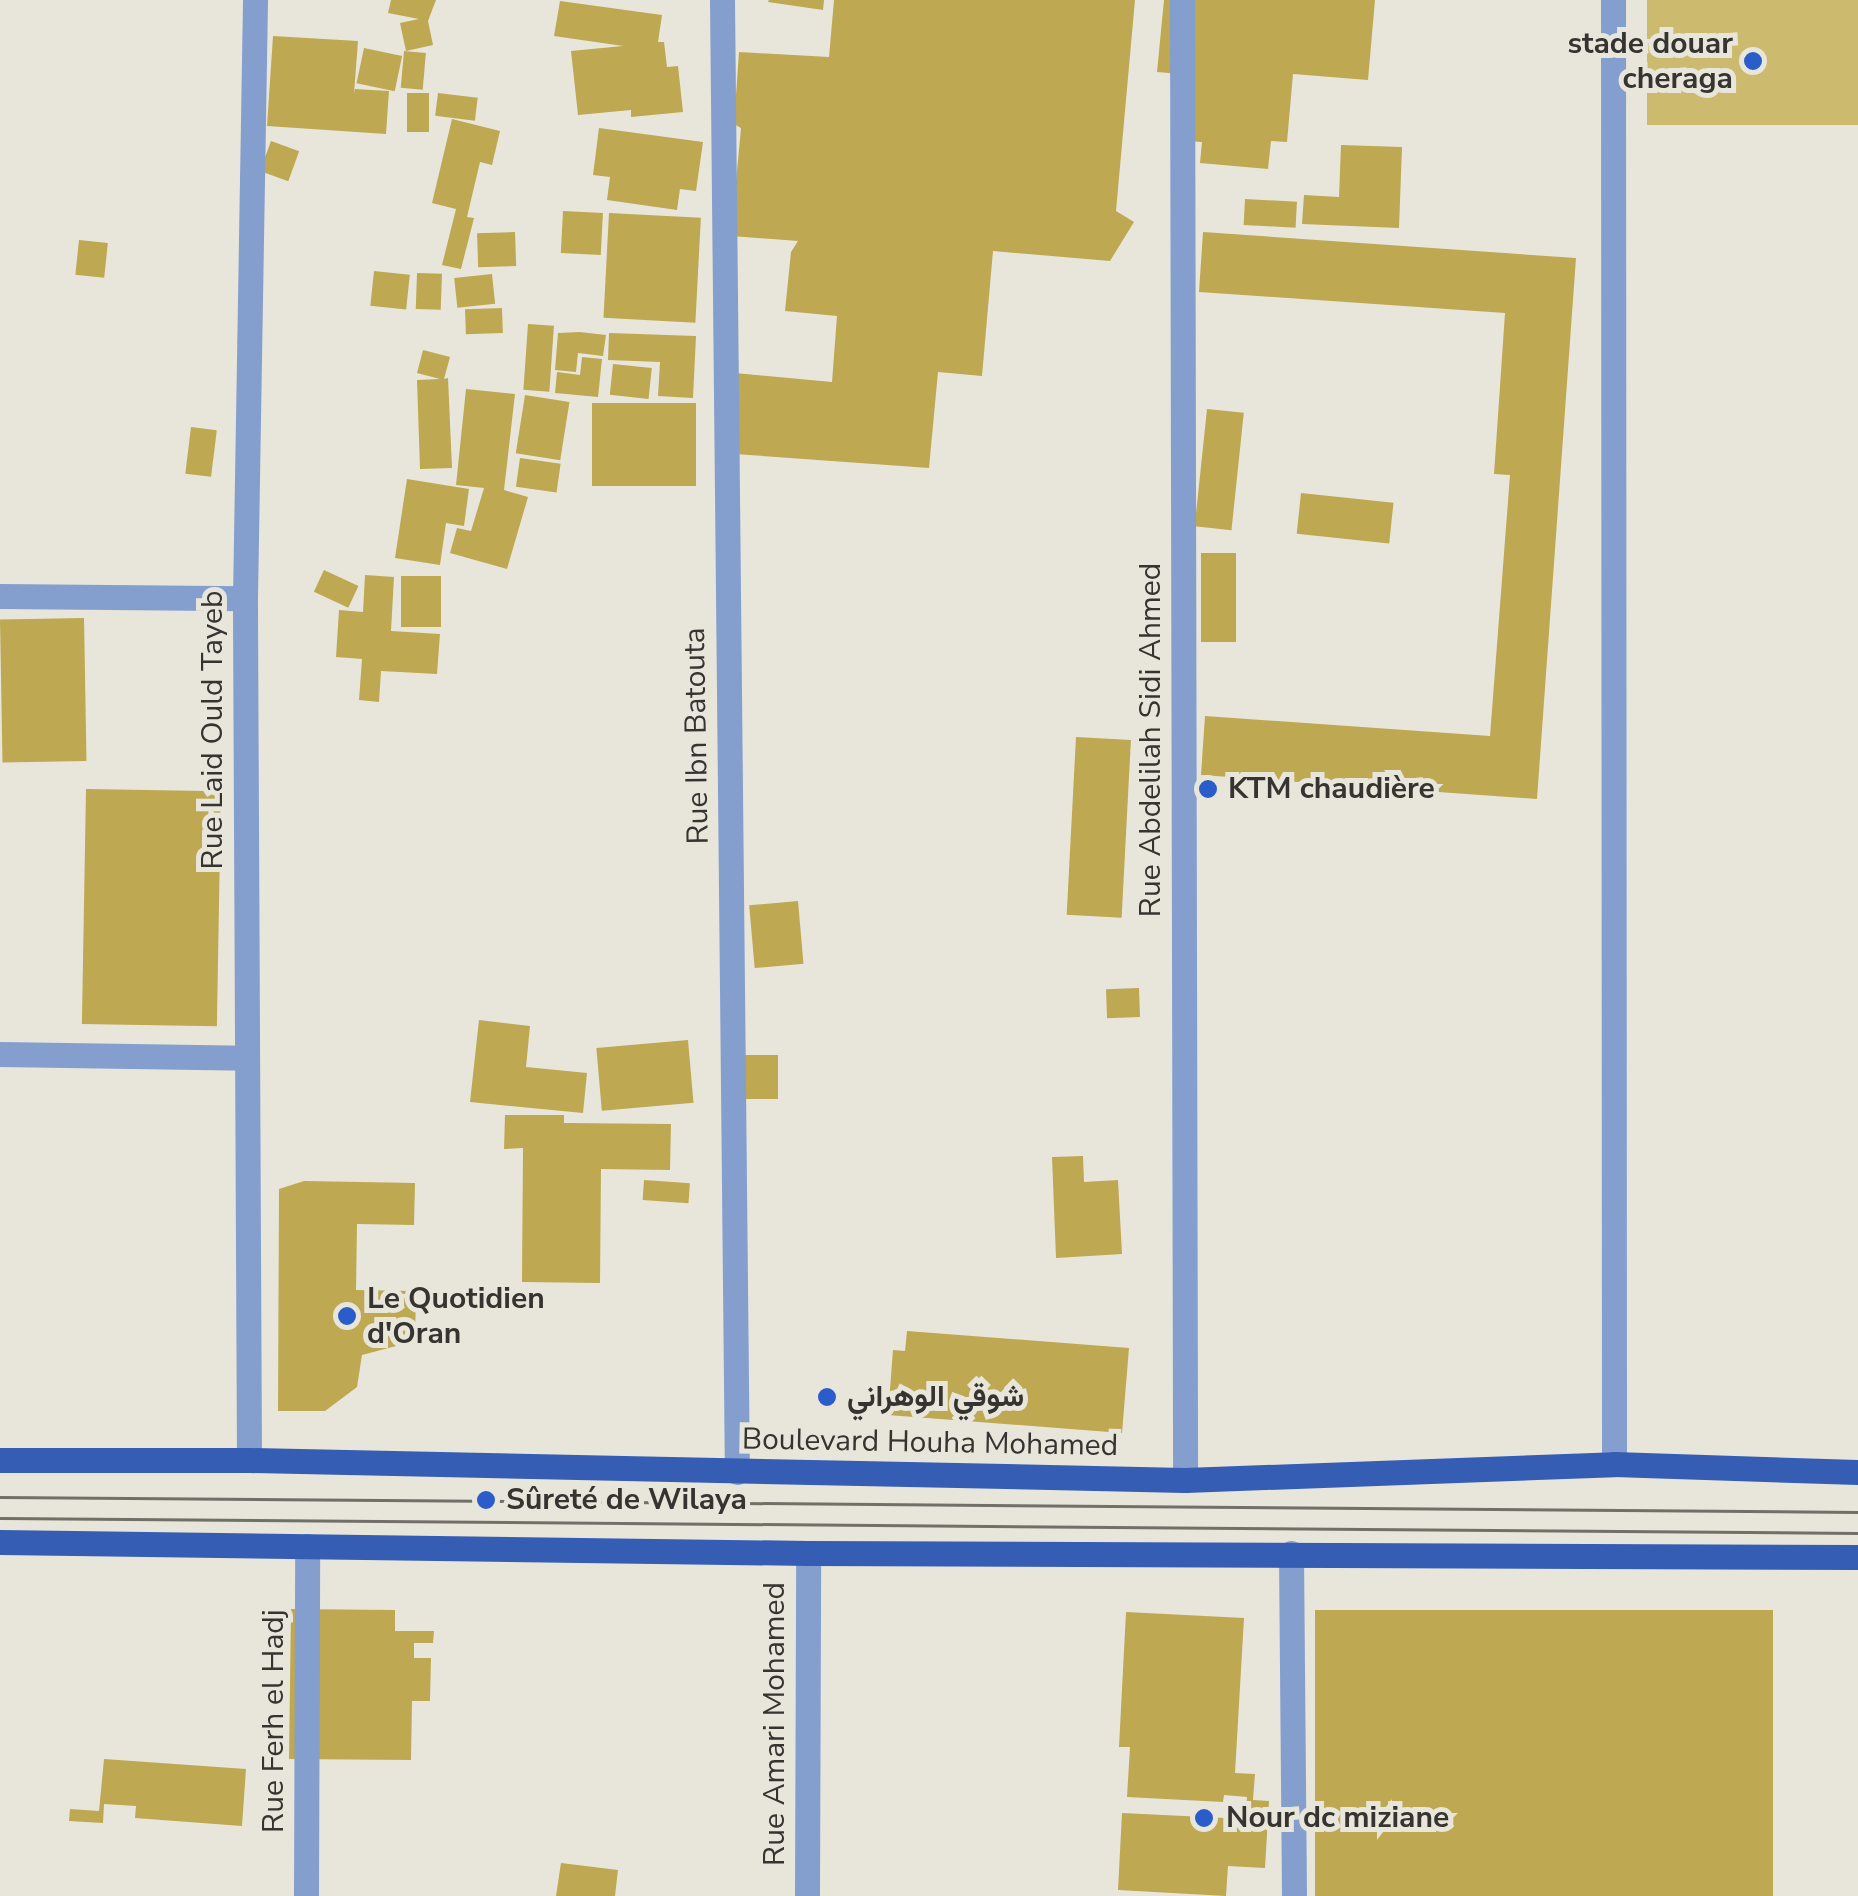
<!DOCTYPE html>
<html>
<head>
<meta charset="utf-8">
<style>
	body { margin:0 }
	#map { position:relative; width:1858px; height:1896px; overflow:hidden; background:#e8e6db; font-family:"Nunito Sans",Vazirmatn,sans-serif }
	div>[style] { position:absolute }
	.green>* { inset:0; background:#ccba6f; transform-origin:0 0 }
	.building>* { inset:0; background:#bea851; transform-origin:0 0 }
	.minor>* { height:25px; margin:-12.5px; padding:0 12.5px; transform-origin:12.5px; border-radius:12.5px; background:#849ece }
	.tertiary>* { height:25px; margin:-12.5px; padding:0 12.5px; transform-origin:12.5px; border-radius:12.5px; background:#849ece }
	.primary>* { height:25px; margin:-12.5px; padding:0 12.5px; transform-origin:12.5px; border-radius:12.5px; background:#345db3 }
	.tram>* { height:2.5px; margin:-1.25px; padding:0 1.25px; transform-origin:1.25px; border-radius:1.25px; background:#706f68 }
	.dots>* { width:28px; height:28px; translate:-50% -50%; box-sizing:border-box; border:5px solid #e8e6db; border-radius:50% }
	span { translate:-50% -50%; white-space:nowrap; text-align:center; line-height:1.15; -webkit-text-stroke:10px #e8e6db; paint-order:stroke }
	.poi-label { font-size:30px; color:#353430; font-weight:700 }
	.right { translate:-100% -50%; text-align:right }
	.left { translate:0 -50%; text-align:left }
	.street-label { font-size:30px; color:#353430 }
</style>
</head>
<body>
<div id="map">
	<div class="green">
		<div style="left:1647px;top:0;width:211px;height:125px"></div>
	</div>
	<div class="building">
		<div style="clip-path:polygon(391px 0,436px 0,428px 21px,433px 45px,406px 51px,400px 23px,419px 19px,388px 13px)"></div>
		<div style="clip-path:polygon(769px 0,824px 0,823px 10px,768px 2px)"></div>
		<div style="clip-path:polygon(834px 0,1135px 0,1116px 211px,1134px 222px,1110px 261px,993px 251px,982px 376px,938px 372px,929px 468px,735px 454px,735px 373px,832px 382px,837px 316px,785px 311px,791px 252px,798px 241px,731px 236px,741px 128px,734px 124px,739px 52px,829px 57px)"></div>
		<div style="clip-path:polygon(1164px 0,1375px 0,1368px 80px,1293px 74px,1287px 142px,1271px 141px,1268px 169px,1200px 163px,1202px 142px,1185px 141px,1191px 75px,1157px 72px)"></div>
		<div style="clip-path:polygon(560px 1px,662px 15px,658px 42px,664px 42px,667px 67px,678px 66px,683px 112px,631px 117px,631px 110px,578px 115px,571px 51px,623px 46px,554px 36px)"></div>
		<div style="clip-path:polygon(273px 36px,358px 41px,354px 94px,355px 89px,389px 91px,386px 134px,267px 126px)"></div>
		<div style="left:364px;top:48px;width:39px;height:36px;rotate:12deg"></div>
		<div style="left:404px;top:51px;width:22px;height:37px;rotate:5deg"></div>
		<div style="left:407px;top:93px;width:22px;height:39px"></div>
		<div style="left:438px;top:93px;width:40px;height:23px;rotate:7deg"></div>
		<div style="clip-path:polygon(452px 119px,500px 131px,492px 165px,480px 162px,467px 217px,474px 218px,461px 269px,442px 265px,456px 209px,432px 203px)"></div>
		<div style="clip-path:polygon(599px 128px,703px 142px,696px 191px,680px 189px,677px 210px,607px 200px,610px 177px,593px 175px)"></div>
		<div style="left:271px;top:141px;width:30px;height:32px;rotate:20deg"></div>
		<div style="clip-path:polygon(1341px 145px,1402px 147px,1399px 228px,1302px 224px,1304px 195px,1339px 197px)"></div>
		<div style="left:1245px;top:199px;width:52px;height:26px;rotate:3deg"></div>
		<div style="left:563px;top:211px;width:40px;height:42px;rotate:3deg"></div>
		<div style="left:609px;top:213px;width:92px;height:105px;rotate:3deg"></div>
		<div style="left:515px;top:232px;width:34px;height:38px;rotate:88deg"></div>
		<div style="clip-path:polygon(1203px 232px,1576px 258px,1537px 799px,1201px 775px,1205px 716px,1490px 736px,1510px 475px,1494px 474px,1505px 313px,1199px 292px)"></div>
		<div style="left:79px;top:240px;width:29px;height:35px;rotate:6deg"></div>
		<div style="left:374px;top:271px;width:36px;height:35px;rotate:6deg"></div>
		<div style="left:417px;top:273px;width:25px;height:36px;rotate:2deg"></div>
		<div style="left:492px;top:274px;width:30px;height:38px;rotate:84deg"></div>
		<div style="left:502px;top:308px;width:25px;height:37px;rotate:88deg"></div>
		<div style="left:528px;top:324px;width:26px;height:66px;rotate:4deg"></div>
		<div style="clip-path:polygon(580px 332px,606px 335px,603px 356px,578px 353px,576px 372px,555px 370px,558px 333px)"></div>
		<div style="clip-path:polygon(609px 333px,696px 336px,693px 398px,658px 396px,660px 362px,608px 360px)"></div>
		<div style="clip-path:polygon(423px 350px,450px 357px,444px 379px,448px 378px,452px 468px,420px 469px,417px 380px,440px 379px,417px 373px)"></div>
		<div style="clip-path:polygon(582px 357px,602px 359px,598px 397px,555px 393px,557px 372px,580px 375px)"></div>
		<div style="left:613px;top:364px;width:39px;height:31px;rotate:6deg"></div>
		<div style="clip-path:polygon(466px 389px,515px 394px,504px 490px,528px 497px,507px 569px,450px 553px,457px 528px,471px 531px,484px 488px,456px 485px)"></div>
		<div style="left:525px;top:395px;width:45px;height:59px;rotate:9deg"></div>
		<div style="left:696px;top:403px;width:83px;height:104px;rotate:90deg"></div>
		<div style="left:1207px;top:409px;width:37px;height:118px;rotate:6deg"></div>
		<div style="left:191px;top:427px;width:26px;height:47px;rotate:7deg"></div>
		<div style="left:520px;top:458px;width:41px;height:29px;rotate:8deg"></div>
		<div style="clip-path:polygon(407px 479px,469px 489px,464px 526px,446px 523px,440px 565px,395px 558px)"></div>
		<div style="left:1301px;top:493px;width:93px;height:41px;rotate:6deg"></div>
		<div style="left:1201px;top:553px;width:35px;height:89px"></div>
		<div style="left:324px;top:570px;width:38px;height:24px;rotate:25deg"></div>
		<div style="clip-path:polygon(365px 575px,394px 577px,391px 631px,440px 634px,437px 674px,381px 671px,379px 702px,359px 700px,362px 659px,336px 657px,339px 610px,363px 612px)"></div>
		<div style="left:441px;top:576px;width:51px;height:40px;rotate:90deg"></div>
		<div style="left:84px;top:618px;width:143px;height:84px;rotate:89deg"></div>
		<div style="left:1076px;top:737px;width:55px;height:178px;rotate:3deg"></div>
		<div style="left:86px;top:789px;width:135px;height:235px;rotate:1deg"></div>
		<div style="left:798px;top:901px;width:63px;height:49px;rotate:85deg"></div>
		<div style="left:1139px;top:988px;width:29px;height:33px;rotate:88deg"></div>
		<div style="clip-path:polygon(479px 1020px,530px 1026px,526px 1067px,587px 1073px,583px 1113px,470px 1102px)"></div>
		<div style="left:688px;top:1040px;width:63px;height:92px;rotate:85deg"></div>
		<div style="left:744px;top:1055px;width:34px;height:44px"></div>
		<div style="clip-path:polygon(505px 1115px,564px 1115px,564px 1123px,671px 1124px,670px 1170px,601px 1169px,600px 1283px,522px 1282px,523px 1148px,504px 1149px)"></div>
		<div style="clip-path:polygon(1083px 1156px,1084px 1182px,1118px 1180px,1122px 1254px,1056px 1258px,1052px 1157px)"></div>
		<div style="left:644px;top:1180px;width:46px;height:20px;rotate:4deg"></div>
		<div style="clip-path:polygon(304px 1181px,415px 1183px,414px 1225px,357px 1224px,356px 1290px,416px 1291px,415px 1341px,362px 1355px,357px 1387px,325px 1411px,278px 1411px,279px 1189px)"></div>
		<div style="clip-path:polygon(907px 1331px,1129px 1348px,1122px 1433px,888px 1415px,893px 1350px,905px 1351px)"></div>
		<div style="clip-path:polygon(291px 1609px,395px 1610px,395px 1631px,434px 1631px,433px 1643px,414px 1643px,414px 1658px,431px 1658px,430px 1701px,412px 1701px,411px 1760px,289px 1759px)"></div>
		<div style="left:1315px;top:1610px;width:458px;height:286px"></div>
		<div style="clip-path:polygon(1126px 1612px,1244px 1618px,1235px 1773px,1255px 1774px,1253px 1800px,1269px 1801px,1265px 1868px,1228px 1866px,1226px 1896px,1118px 1890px,1122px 1813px,1246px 1819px,1247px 1797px,1224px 1795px,1223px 1802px,1127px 1797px,1130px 1747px,1119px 1747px)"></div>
		<div style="clip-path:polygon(104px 1759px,246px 1769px,242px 1826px,135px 1818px,136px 1806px,104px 1804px,103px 1823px,69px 1821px,70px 1809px,99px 1811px)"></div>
		<div style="clip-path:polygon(561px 1863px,618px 1870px,615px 1896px,556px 1896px)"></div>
	</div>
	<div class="minor">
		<div style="left:722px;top:0;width:1472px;rotate:89.42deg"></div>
		<div style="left:1182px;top:0;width:1480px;rotate:89.88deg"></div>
		<div style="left:1613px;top:0;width:1464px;rotate:89.96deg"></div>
		<div style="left:0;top:596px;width:245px;rotate:0.5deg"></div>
		<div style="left:0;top:1054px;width:246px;rotate:0.9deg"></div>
		<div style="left:249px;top:1460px;width:862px;rotate:-90.27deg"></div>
		<div style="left:245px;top:598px;width:598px;rotate:-89.04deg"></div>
		<div style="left:306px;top:1896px;width:350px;rotate:-89.8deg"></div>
		<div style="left:807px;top:1896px;width:343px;rotate:-89.8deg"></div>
	</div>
	<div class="tertiary">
		<div style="left:1291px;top:1553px;width:343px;rotate:89.5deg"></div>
	</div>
	<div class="primary">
		<div style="left:0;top:1460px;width:249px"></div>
		<div style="left:249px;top:1460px;width:936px;rotate:1.22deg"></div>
		<div style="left:1185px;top:1480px;width:429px;rotate:-2.1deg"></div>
		<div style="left:1614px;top:1464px;width:244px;rotate:1.9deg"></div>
		<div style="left:0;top:1542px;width:808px;rotate:0.78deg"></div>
		<div style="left:808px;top:1553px;width:1050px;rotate:0.22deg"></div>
	</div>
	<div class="tram">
		<div style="left:0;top:1497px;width:1858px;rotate:0.46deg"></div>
		<div style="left:0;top:1518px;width:1858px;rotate:0.46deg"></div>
	</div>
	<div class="dots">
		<div style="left:1753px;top:61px;background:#2a5cca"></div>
		<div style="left:1208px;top:789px;background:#2a5cca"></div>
		<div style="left:347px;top:1316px;background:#2a5cca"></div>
		<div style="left:827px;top:1397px;background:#2a5cca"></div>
		<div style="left:486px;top:1500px;background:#2a5cca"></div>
		<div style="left:1204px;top:1818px;background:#2a5cca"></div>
	</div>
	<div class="poi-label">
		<span class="right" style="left:1733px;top:61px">stade douar<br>cheraga</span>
		<span class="left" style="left:1228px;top:789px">KTM chaudière</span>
		<span class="left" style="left:367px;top:1316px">Le Quotidien<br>d'Oran</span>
		<span class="left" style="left:847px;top:1397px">شوقي الوهراني</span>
		<span class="left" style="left:506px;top:1500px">Sûreté de Wilaya</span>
		<span class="left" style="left:1226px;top:1818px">Nour dc miziane</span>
	</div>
	<div class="street-label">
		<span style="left:213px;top:730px;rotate:-90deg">Rue Laid Ould Tayeb</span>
		<span style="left:697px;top:736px;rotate:-91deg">Rue Ibn Batouta</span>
		<span style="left:1151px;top:740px;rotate:-90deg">Rue Abdelilah Sidi Ahmed</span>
		<span style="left:930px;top:1443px;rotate:1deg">Boulevard Houha Mohamed</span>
		<span style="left:274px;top:1721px;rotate:-90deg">Rue Ferh el Hadj</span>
		<span style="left:775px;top:1724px;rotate:-90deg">Rue Amari Mohamed</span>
	</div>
</div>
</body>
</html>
